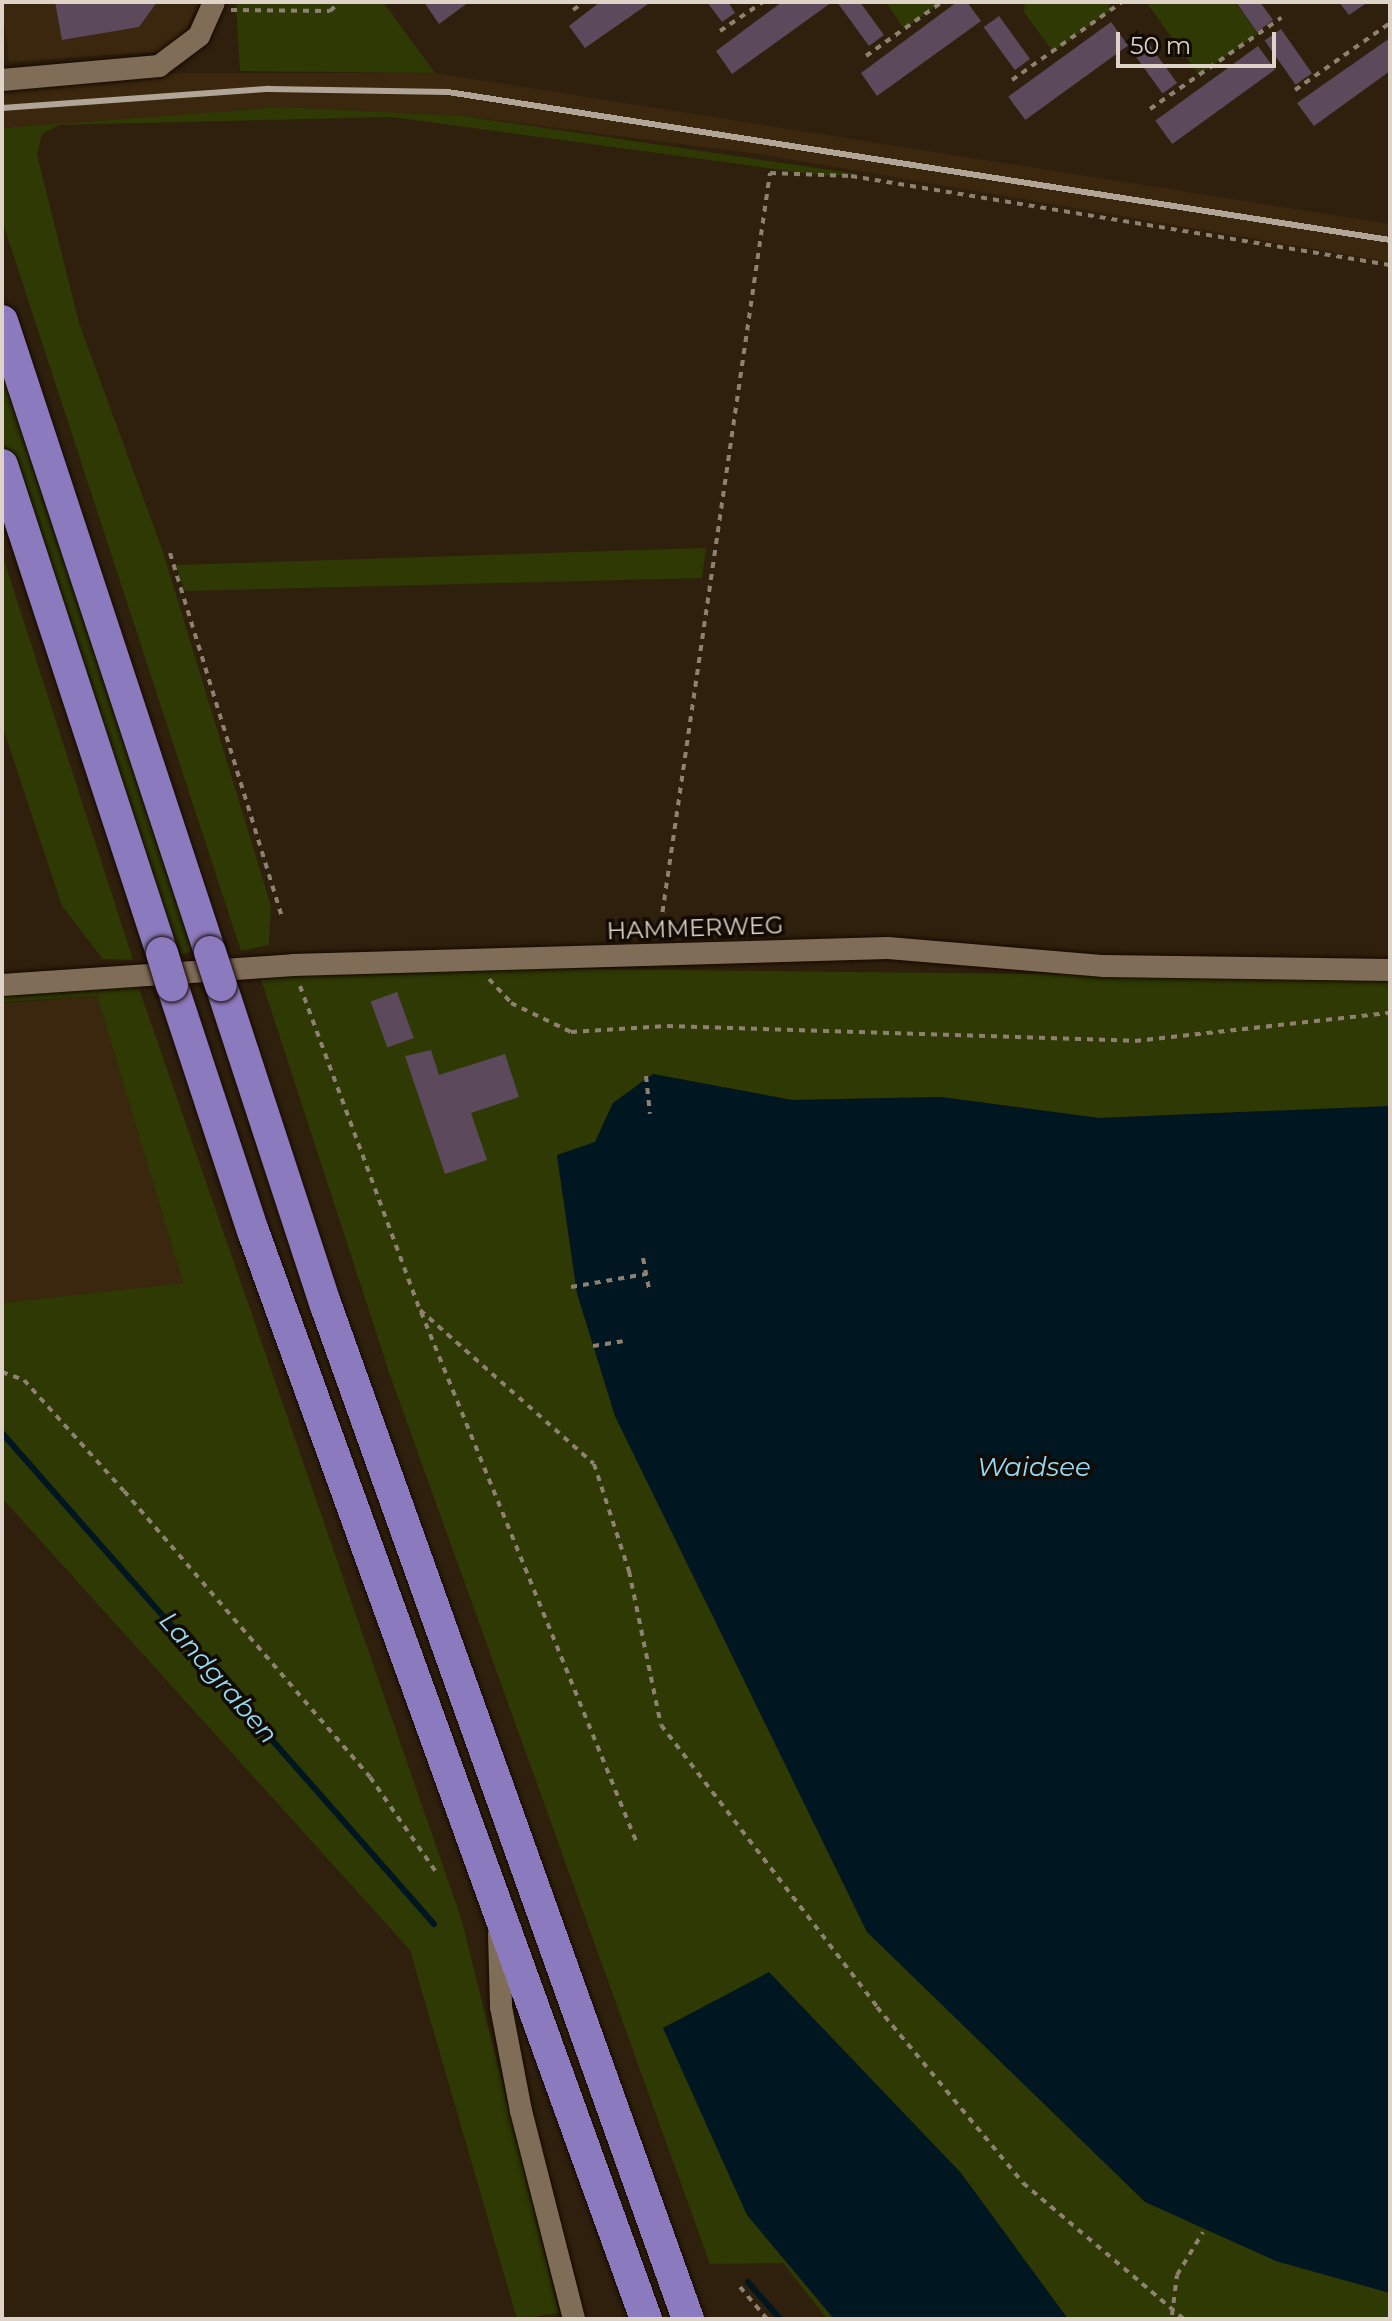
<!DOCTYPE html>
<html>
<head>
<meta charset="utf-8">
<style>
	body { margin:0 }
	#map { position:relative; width:1392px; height:2321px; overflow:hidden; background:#2f200d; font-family:Montserrat,sans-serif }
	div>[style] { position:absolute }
	.built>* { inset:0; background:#3a270d }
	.green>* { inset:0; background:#2e3904; transform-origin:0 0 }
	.water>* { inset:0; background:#001620 }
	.stream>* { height:6px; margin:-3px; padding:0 3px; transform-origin:3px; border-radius:3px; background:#001620 }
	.building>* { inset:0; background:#5c495b; transform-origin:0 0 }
	.path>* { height:4px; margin-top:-2px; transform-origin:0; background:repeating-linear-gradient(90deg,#8e8172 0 6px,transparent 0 12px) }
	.roads { filter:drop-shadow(0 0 2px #160900) drop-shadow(0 0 2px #160900) }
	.minor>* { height:22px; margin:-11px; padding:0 11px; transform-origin:11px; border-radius:11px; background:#7f6d58 }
	.highway>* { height:32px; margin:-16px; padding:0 16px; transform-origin:16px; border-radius:16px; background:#8b7abd }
	.rail>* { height:6px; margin:-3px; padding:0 3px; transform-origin:3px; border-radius:3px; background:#b1a598 }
	.bridges { filter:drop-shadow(0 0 2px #160900) drop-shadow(0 0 2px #160900) }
	.highway-bridge>* { height:32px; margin:-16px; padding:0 16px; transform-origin:16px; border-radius:16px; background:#8b7abd }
	span { translate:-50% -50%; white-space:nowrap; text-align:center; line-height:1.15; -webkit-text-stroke:7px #120b04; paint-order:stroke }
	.street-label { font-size:24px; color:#ddd3c7 }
	.water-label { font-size:26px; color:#95daf6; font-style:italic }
	.frame { position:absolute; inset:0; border:4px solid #ddd3c7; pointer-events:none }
	.scale { position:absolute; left:1116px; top:32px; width:160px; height:36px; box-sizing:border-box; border:4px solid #ddd3c7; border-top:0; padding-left:10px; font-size:24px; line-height:28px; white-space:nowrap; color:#ddd3c7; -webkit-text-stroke:6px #120b04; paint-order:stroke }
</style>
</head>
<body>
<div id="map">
	<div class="built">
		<div style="clip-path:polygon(2px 2px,199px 2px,187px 28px,162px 51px,9px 62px)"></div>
		<div style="clip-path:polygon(182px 73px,435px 73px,1390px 224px,1390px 262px,765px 155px,463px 116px,282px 107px,2px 128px,2px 87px)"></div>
		<div style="clip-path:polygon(97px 996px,183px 1283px,2px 1303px,2px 1003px)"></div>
	</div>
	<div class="green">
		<div style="clip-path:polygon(236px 2px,383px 2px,435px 73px,240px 71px)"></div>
		<div style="clip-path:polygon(886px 2px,942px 2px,904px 29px)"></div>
		<div style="clip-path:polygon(1025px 2px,1107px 2px,1113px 9px,1053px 52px,1024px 12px)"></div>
		<div style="clip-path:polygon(1146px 2px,1235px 2px,1258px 34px,1199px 75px)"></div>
		<div style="clip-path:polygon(282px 107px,463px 116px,857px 174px,826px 176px,392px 117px,59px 125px,42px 134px,37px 155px,79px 323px,162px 549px,271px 906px,269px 945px,241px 951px,2px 220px,2px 128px)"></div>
		<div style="left:2px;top:366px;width:615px;height:39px;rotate:72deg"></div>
		<div style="clip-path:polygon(706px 548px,702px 578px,185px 591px,176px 565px)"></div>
		<div style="clip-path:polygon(2px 554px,133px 960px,103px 959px,62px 906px,2px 725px)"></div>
		<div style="clip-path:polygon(329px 966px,1390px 978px,1390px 1106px,1099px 1118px,941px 1097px,792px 1100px,653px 1074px,613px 1103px,595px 1142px,557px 1156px,577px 1293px,615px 1416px,867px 1932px,1276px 2261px,1390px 2293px,1390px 2319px,827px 2319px,783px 2263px,710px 2264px,391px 1378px,260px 976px)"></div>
		<div style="clip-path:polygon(135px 977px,462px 1921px,559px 2313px,517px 2319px,410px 1950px,2px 1498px,2px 1303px,183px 1283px,97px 996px,2px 1002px,2px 986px)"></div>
	</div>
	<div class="water">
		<div style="clip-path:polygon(653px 1074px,792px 1100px,941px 1097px,1099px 1118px,1390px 1106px,1390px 2293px,1276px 2261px,1145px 2202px,867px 1932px,615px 1416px,577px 1293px,557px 1155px,595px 1142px,613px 1103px)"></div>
		<div style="clip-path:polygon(769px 1972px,961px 2173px,1068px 2319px,834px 2319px,747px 2215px,663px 2028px)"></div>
	</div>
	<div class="stream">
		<div style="left:2px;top:1433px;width:654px;rotate:48.66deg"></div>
		<div style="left:748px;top:2282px;width:49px;rotate:49.1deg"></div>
	</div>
	<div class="building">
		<div style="clip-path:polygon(55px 2px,157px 2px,139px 27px,62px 40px)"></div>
		<div style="clip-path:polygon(424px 2px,469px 2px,439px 24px)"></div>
		<div style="clip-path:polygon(600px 2px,651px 2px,585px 48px,569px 26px)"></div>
		<div style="clip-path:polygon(707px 2px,728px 2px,735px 13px,722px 22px)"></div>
		<div style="clip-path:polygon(782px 2px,832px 2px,732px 74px,716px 51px)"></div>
		<div style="clip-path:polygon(837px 2px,860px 2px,884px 35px,869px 46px)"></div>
		<div style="clip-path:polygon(957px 2px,967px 2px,981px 21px,877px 96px,861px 73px)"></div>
		<div style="clip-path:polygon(1236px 2px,1260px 2px,1273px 20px,1257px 32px)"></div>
		<div style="clip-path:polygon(1339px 2px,1368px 2px,1349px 15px)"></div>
		<div style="left:999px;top:16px;width:53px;height:19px;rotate:54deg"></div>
		<div style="left:1111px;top:22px;width:29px;height:127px;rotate:54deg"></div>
		<div style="left:1281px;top:29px;width:54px;height:20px;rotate:55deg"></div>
		<div style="clip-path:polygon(1390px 38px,1390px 71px,1314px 126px,1297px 103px)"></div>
		<div style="left:1146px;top:40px;width:53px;height:18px;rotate:54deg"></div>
		<div style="left:1258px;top:46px;width:29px;height:127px;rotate:54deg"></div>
		<div style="left:397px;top:992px;width:49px;height:28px;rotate:70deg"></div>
		<div style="clip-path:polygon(431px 1050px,439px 1075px,505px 1054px,519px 1097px,471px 1113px,487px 1160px,445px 1174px,405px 1056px)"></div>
	</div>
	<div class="path">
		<div style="left:231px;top:10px;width:99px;rotate:0.6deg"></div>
		<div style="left:330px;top:11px;width:13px;rotate:-42deg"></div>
		<div style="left:573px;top:10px;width:14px;rotate:-36deg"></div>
		<div style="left:720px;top:31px;width:52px;rotate:-34deg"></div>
		<div style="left:866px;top:56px;width:93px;rotate:-35.4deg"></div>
		<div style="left:1012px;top:80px;width:135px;rotate:-35.3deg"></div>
		<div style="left:1295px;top:90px;width:116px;rotate:-35.2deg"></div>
		<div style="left:1150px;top:109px;width:160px;rotate:-34.8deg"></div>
		<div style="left:170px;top:553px;width:378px;rotate:72.9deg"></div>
		<div style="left:659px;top:936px;width:771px;rotate:-81.72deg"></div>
		<div style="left:770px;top:173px;width:81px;rotate:2.1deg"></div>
		<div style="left:851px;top:176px;width:546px;rotate:9.38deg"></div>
		<div style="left:489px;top:979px;width:33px;rotate:47deg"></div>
		<div style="left:511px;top:1003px;width:67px;rotate:25.8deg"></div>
		<div style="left:571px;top:1032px;width:96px;rotate:-3.6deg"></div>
		<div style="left:667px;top:1026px;width:468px;rotate:1.8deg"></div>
		<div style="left:1135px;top:1041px;width:257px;rotate:-6.3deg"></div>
		<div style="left:300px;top:986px;width:346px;rotate:69.7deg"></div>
		<div style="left:420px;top:1310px;width:232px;rotate:41.5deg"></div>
		<div style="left:594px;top:1464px;width:113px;rotate:71.9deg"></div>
		<div style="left:629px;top:1571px;width:157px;rotate:78.3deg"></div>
		<div style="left:661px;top:1725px;width:355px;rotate:52.5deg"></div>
		<div style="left:877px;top:2007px;width:229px;rotate:50.3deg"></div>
		<div style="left:1023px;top:2183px;width:211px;rotate:40.2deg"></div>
		<div style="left:646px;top:1076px;width:38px;rotate:84deg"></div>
		<div style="left:643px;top:1258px;width:31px;rotate:79deg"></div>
		<div style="left:571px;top:1287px;width:76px;rotate:-9.8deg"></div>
		<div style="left:421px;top:1312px;width:576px;rotate:67.88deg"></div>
		<div style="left:593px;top:1346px;width:30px;rotate:-9deg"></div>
		<div style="left:2px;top:1372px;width:23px;rotate:20deg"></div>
		<div style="left:24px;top:1380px;width:149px;rotate:48deg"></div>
		<div style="left:124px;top:1491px;width:377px;rotate:49.3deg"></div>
		<div style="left:370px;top:1777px;width:119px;rotate:55.2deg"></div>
		<div style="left:740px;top:2287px;width:42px;rotate:49.8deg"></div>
		<div style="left:1172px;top:2315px;width:40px;rotate:-82.9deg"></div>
		<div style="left:1177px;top:2275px;width:50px;rotate:-58.8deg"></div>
	</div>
	<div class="roads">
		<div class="minor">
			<div style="left:2px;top:80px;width:158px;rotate:-5.1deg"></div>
			<div style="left:159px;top:66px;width:50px;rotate:-36.9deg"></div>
			<div style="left:199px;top:36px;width:37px;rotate:-66deg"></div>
			<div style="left:2px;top:985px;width:292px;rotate:-3.9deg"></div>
			<div style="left:293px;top:965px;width:595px;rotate:-1.64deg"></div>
			<div style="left:888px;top:948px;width:217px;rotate:4.8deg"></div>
			<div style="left:1104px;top:966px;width:286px;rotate:0.8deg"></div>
			<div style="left:499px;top:1934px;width:73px;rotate:88.4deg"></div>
			<div style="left:501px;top:2007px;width:106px;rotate:79.1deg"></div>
			<div style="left:521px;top:2111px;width:215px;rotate:75.7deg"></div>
		</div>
		<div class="highway">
			<div style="left:2px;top:321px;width:664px;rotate:71.76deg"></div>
			<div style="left:2px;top:465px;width:514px;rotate:71.85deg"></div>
			<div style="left:172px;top:985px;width:259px;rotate:71.8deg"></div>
			<div style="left:253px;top:1231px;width:1157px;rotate:70.14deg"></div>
			<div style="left:221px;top:985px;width:335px;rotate:71.9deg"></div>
			<div style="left:325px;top:1303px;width:1079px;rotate:70.34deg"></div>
		</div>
	</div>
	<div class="rail">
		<div style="left:2px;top:108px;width:268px;rotate:-4.1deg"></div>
		<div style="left:269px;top:89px;width:179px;rotate:1deg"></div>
		<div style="left:448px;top:92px;width:954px;rotate:8.93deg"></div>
	</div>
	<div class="bridges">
		<div class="highway-bridge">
			<div style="left:210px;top:952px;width:35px;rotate:72deg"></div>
			<div style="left:162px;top:953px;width:34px;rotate:73deg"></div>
		</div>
	</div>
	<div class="street-label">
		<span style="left:695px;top:928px;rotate:-2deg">HAMMERWEG</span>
	</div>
	<div class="water-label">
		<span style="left:1034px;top:1468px">Waidsee</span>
		<span style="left:218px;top:1678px;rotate:49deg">Landgraben</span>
	</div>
	<div class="frame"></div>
	<div class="scale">50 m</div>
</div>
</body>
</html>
